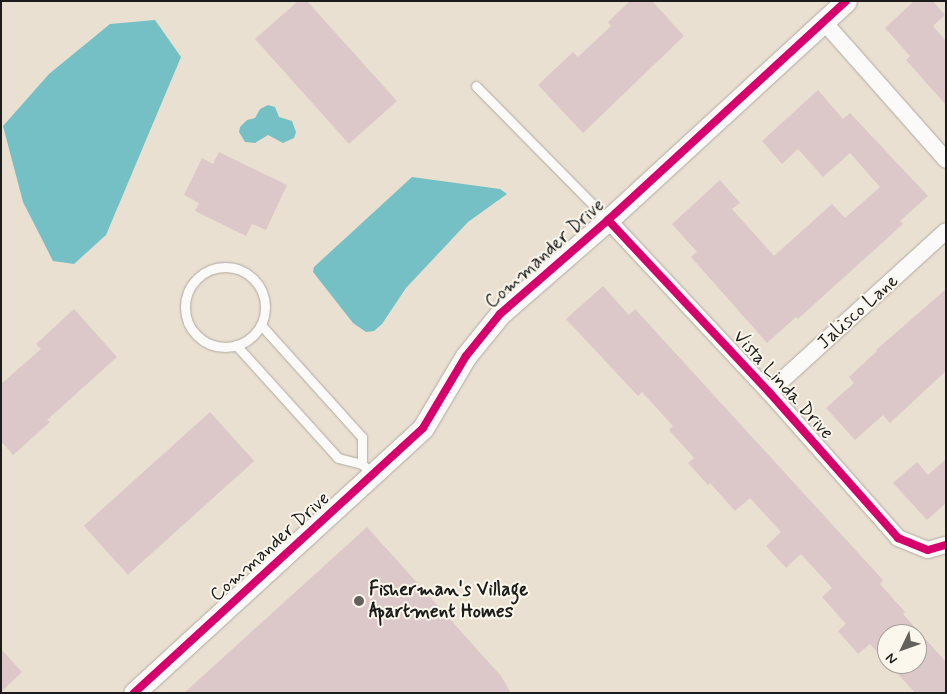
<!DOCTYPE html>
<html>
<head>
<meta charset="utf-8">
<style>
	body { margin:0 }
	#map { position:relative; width:947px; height:694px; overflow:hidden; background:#eae0d2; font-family:Mynerve,sans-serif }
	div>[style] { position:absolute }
	.water>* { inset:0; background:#75c0c4 }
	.building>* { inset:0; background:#dcc8c8; transform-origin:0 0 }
	.roads { filter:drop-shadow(0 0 1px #b0aaa1) drop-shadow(0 0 1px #b0aaa1) }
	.service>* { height:9px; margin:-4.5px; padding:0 4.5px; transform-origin:4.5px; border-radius:4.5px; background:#fcfaf8 }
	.service>.ring { margin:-4.5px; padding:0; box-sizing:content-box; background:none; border:9px solid #fcfaf8; border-radius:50% }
	.minor>* { height:16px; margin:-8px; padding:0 8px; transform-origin:8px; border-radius:8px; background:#fcfaf8 }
	.tertiary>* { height:21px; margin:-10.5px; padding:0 10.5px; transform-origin:10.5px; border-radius:10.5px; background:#fcfaf8 }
	.cycleway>* { height:8px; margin:-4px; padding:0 4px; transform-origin:4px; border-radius:4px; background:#d6006c }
	.dots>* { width:14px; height:14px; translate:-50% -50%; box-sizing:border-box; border:2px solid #fbf7ec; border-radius:50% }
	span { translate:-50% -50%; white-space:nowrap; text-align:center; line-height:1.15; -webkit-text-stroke:4px #fbf7ec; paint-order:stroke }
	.street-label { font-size:19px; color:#1c1c1c }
	.poi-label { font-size:19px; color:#1c1c1c; font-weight:700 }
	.left { translate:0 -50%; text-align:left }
	.frame { position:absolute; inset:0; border:2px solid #1c1c1c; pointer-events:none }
	.north { position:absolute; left:877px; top:624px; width:50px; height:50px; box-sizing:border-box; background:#fbf7ec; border:1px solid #a29f99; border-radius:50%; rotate:228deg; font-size:14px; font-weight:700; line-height:20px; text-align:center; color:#1c1c1c }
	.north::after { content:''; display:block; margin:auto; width:18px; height:22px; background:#64615c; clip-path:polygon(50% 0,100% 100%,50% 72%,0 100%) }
</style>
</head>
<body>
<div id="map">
	<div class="water">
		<div style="clip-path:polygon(155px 20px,181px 57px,106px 235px,74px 264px,53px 261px,23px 202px,3px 126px,49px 74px,110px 24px)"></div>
		<div style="clip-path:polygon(268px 105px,275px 107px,279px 117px,292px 121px,296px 132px,294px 138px,283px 143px,268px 135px,255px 143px,245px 142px,239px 132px,240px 127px,247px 120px,255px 118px,260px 109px)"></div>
		<div style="clip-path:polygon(412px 177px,500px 189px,507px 194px,468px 222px,406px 288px,382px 324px,374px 331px,366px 332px,353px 323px,313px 272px,314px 267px)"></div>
	</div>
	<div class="building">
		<div style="clip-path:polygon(298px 1px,307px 1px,397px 101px,349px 144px,255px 39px)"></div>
		<div style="clip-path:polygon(630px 1px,652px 1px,684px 36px,583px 133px,538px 85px,573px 52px,578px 57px,611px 26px,608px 22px)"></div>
		<div style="clip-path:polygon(914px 1px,933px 1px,945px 15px,933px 26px,946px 41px,946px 105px,906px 60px,910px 56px,885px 28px)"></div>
		<div style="clip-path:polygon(818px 90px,843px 119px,850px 113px,928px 196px,900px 221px,903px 224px,820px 299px,798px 319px,796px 317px,767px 343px,691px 257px,697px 252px,672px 224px,720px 180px,740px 203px,732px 209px,774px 256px,832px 204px,845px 218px,880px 187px,850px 153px,823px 177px,798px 149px,782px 164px,762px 141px)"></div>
		<div style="clip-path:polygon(219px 152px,287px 185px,266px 230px,252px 224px,246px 236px,195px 211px,199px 203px,184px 195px,202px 158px,213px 164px)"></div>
		<div style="clip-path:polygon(603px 286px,629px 315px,635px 309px,883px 580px,880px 584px,905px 612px,903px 614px,946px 662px,946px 693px,915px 693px,889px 664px,917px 664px,917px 634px,887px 634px,887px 663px,870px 644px,858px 654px,838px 631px,846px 624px,822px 597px,832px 588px,801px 554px,786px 568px,766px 546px,781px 532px,750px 498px,735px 511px,710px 483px,708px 485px,688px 463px,694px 458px,669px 430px,673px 426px,642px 392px,638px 396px,566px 319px)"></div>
		<div style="clip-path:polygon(946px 289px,946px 371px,890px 423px,883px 415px,855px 440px,826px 408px,854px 383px,849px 377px,877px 351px,876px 350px)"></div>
		<div style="clip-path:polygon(74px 309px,117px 357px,47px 420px,50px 422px,13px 455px,1px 441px,1px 384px,41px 349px,36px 344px)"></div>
		<div style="left:210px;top:412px;width:66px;height:170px;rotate:48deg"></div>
		<div style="clip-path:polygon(946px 459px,946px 503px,927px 520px,893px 483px,917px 462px,928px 475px)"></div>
		<div style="clip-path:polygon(367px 527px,501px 676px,511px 693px,184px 693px)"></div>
		<div style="clip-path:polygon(1px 649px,22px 672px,1px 692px)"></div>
	</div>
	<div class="roads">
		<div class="service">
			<div style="left:476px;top:86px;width:188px;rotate:45.4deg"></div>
			<div class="ring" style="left:185px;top:267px;width:71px;height:71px"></div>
			<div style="left:261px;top:325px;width:151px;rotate:48deg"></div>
			<div style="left:362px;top:437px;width:27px;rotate:90deg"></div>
			<div style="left:236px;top:345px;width:152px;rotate:47.9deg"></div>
			<div style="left:338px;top:458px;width:25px;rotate:14deg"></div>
			<div style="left:362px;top:464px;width:16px;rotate:45deg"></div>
		</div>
		<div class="minor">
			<div style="left:824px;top:22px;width:184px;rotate:48.5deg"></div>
			<div style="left:608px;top:220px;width:236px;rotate:46.9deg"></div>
			<div style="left:769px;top:392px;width:195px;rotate:48.5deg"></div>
			<div style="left:898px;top:538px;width:32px;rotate:22deg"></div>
			<div style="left:928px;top:550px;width:19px;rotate:-16deg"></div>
			<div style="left:769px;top:392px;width:239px;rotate:-42.3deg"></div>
		</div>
		<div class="tertiary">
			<div style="left:134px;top:693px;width:392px;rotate:-42.5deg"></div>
			<div style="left:423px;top:428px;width:84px;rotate:-59.2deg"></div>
			<div style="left:466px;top:356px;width:54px;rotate:-51deg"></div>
			<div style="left:500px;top:314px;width:143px;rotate:-41deg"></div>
			<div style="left:608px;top:220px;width:323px;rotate:-42.6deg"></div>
		</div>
	</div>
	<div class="cycleway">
		<div style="left:608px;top:220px;width:236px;rotate:46.9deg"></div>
		<div style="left:769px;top:392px;width:195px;rotate:48.5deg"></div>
		<div style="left:898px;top:538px;width:32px;rotate:22deg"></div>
		<div style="left:928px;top:550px;width:19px;rotate:-16deg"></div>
		<div style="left:134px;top:693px;width:392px;rotate:-42.5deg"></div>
		<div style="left:423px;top:428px;width:84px;rotate:-59.2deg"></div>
		<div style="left:466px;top:356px;width:54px;rotate:-51deg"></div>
		<div style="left:500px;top:314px;width:143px;rotate:-41deg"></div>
		<div style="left:608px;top:220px;width:323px;rotate:-42.6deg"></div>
	</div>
	<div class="dots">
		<div style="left:359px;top:601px;background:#64615c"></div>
	</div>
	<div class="street-label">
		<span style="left:545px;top:254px;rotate:-42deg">Commander Drive</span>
		<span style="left:858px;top:312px;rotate:-42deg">Jalisco Lane</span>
		<span style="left:783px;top:385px;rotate:48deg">Vista Linda Drive</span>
		<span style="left:270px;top:547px;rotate:-42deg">Commander Drive</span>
	</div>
	<div class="poi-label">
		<span class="left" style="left:369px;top:601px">Fisherman's Village<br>Apartment Homes</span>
	</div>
	<div class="frame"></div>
	<div class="north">N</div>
</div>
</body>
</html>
